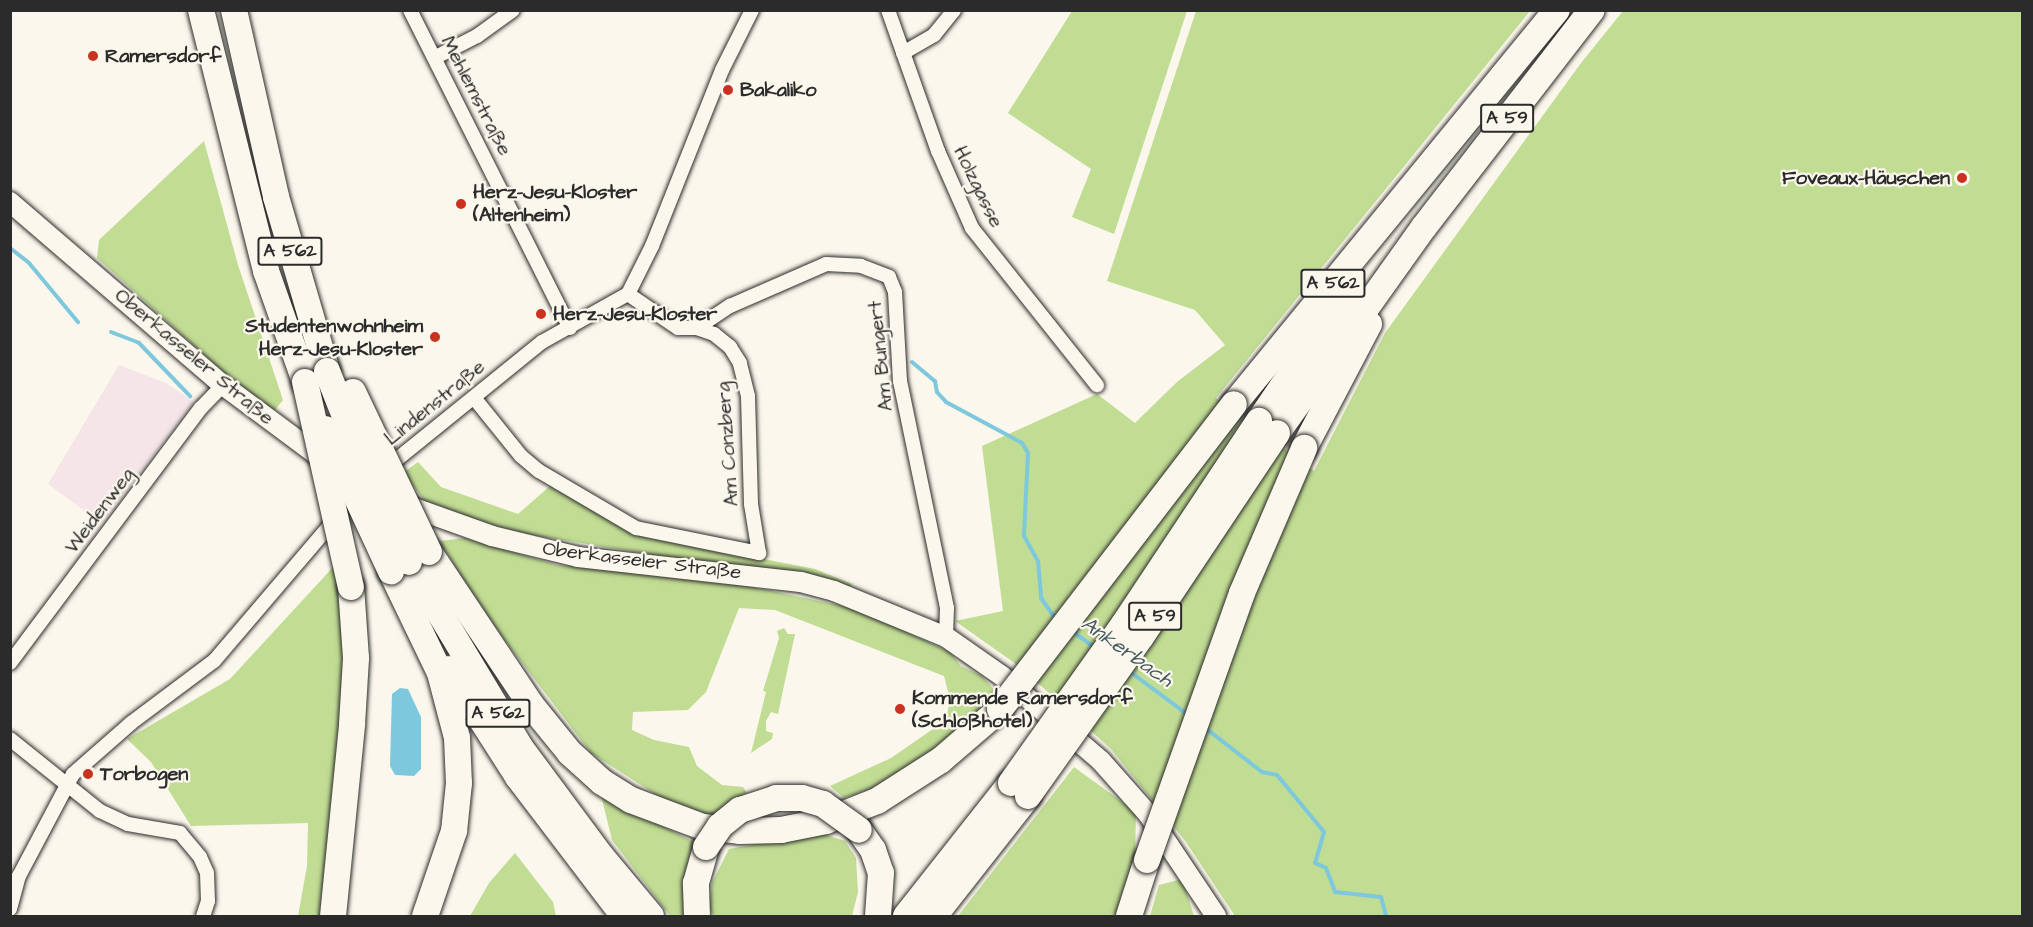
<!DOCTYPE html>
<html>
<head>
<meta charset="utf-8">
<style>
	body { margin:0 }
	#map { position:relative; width:2033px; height:927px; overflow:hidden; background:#fbf7ec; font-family:"Architects Daughter",sans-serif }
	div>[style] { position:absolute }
	.built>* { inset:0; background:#f5e5e8 }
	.green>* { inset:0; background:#c1dc93 }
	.water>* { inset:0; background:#7dc8dc }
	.stream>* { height:4px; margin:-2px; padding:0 2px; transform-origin:2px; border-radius:2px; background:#7dc8dc }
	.roads { filter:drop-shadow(0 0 2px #2b2b2b) drop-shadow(0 0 2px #2b2b2b) }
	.street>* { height:14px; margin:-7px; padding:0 7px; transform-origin:7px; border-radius:7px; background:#fbf7ec }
	.secondary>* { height:20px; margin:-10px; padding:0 10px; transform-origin:10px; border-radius:10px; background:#fbf7ec }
	.highway>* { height:26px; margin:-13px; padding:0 13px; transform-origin:13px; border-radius:13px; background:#fbf7ec }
	.bridges { filter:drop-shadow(0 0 2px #2b2b2b) drop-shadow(0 0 2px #2b2b2b) }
	.highway-bridge>* { height:26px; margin:-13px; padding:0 13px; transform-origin:13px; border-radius:13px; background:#fbf7ec }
	.dots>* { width:16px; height:16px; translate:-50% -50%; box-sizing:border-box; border:3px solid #fbf7ec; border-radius:50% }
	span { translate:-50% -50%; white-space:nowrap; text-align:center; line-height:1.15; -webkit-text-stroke:4.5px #fbf7ec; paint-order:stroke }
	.shield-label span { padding:2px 4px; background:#fbf7ec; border:2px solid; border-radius:4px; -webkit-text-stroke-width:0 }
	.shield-label { font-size:18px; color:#2b2b2b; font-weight:700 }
	.poi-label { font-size:20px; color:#2b2b2b; font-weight:700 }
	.left { translate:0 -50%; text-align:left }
	.right { translate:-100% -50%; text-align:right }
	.street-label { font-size:20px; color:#2b2b2b }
	.water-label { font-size:21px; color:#445a60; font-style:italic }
	.frame { position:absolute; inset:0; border:12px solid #2b2b2b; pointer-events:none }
</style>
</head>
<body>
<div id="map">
	<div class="built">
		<div style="clip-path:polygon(119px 365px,166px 383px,194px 402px,101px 523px,48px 484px)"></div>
	</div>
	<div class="green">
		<div style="clip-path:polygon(1072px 11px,1187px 11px,1114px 234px,1072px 217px,1091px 169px,1008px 113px)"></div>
		<div style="clip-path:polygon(1196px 11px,1530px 11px,1216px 398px,1314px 471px,1385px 333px,1581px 63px,1623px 11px,2022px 11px,2022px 916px,1235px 916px,1186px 842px,1111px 749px,1020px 667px,955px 621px,1003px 611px,982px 446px,1097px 394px,1135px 423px,1177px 382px,1225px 345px,1195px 310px,1107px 281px)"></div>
		<div style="clip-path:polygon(204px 141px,238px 265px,283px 400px,271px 415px,97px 258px,99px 240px)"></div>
		<div style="clip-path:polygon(418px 462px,441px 487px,518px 514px,550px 486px,633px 534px,815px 569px,852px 584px,850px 587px,514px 532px,428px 505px,403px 473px)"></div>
		<div style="clip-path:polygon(464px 538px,557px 565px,700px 576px,853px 608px,950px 652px,961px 666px,982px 676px,997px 693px,970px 725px,893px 781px,844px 798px,830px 786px,891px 758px,946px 720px,950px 699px,944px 676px,775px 610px,739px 608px,706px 692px,688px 710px,633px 712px,632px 730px,654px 740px,689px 747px,697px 766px,722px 785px,743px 787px,747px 793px,707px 817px,680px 810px,591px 753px,478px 605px,440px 541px)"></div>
		<div style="clip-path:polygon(335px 565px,345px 607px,347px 689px,321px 916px,298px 916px,307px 866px,308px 823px,191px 826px,151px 762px,127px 739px,230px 679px)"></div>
		<div style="clip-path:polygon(784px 628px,788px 634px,795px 634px,778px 714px,771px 712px,766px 721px,766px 731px,773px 733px,772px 739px,751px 753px,766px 692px,763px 691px,779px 638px,777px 631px)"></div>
		<div style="clip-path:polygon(1074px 767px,1136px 812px,1135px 858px,1116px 916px,958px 916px)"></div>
		<div style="clip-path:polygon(601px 795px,694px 842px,686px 869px,688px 916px,670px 916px,612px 840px)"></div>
		<div style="clip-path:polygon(820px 833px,845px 841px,856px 858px,858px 892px,852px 916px,714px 916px,709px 908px,712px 883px,729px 849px)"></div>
		<div style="clip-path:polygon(515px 853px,553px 902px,556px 916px,470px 916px,489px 883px)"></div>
		<div style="clip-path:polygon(1182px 879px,1194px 916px,1150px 916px,1159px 885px)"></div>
	</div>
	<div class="water">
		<div style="clip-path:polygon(400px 688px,408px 689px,421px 717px,421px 769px,414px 776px,395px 775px,390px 766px,392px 694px)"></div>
	</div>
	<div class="stream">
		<div style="left:10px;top:248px;width:24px;rotate:38deg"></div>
		<div style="left:29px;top:263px;width:77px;rotate:50.3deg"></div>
		<div style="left:111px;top:332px;width:30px;rotate:21deg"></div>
		<div style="left:139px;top:343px;width:74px;rotate:46.1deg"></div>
		<div style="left:912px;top:362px;width:30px;rotate:40deg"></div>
		<div style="left:935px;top:381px;width:11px;rotate:80deg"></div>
		<div style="left:937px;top:392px;width:13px;rotate:48deg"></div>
		<div style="left:946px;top:402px;width:86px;rotate:28.3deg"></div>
		<div style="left:1022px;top:443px;width:12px;rotate:59deg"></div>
		<div style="left:1028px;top:453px;width:83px;rotate:92.8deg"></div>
		<div style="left:1024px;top:536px;width:29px;rotate:61deg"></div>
		<div style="left:1038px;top:561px;width:37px;rotate:85deg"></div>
		<div style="left:1041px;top:598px;width:28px;rotate:55deg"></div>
		<div style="left:1070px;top:630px;width:32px;rotate:35deg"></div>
		<div style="left:1129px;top:671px;width:74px;rotate:36.7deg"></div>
		<div style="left:1204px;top:727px;width:73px;rotate:37.8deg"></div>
		<div style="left:1262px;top:772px;width:15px;rotate:11deg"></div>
		<div style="left:1277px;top:775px;width:74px;rotate:50.5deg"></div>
		<div style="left:1324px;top:832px;width:32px;rotate:106deg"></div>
		<div style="left:1315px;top:863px;width:12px;rotate:24deg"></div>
		<div style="left:1326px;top:868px;width:26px;rotate:69deg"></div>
		<div style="left:1335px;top:892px;width:46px;rotate:6.2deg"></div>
		<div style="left:1381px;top:897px;width:20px;rotate:75deg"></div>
	</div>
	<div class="roads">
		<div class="street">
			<div style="left:410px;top:10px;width:356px;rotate:63.3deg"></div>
			<div style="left:888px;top:10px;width:150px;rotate:70.5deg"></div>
			<div style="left:938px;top:151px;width:84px;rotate:66.2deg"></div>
			<div style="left:972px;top:228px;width:201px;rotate:51.5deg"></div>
			<div style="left:903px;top:53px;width:36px;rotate:-30deg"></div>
			<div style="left:934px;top:35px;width:32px;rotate:-51deg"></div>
			<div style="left:436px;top:57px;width:46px;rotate:-27.1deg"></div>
			<div style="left:477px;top:36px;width:44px;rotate:-35.8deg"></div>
			<div style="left:697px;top:328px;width:40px;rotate:-34deg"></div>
			<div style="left:730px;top:306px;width:105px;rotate:-23.6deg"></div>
			<div style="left:826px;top:264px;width:35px;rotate:3deg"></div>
			<div style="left:861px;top:266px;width:30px;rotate:21deg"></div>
			<div style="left:889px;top:277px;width:16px;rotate:68deg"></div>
			<div style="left:895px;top:292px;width:89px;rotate:86.8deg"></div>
			<div style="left:900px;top:381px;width:232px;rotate:78.3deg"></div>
			<div style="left:947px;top:608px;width:29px;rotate:92deg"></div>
			<div style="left:475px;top:399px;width:73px;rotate:51.1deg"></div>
			<div style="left:521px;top:456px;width:23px;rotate:40deg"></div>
			<div style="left:539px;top:471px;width:113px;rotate:30.4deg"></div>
			<div style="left:636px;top:528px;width:126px;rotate:11.5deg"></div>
			<div style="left:759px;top:553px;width:50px;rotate:-99.3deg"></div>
			<div style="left:751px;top:504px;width:108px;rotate:-91.6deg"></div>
			<div style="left:748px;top:396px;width:34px;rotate:-104deg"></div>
			<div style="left:740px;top:363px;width:19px;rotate:-122deg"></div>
			<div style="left:730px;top:347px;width:21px;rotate:-141deg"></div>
			<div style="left:714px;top:334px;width:18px;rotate:-161deg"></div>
			<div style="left:697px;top:328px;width:19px;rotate:180deg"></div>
			<div style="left:678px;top:328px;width:60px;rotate:-145.8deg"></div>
			<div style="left:385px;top:469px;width:202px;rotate:-39deg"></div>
			<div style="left:542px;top:342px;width:98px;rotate:-29.2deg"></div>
			<div style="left:628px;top:294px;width:54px;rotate:-63.4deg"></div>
			<div style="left:652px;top:246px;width:189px;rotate:-68.3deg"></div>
			<div style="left:722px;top:70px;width:67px;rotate:-63.4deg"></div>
			<div style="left:10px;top:663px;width:319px;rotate:-53.2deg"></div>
			<div style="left:201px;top:408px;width:32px;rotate:-46deg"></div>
			<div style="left:10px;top:739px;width:115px;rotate:38.7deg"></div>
			<div style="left:100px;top:811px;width:31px;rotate:25deg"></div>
			<div style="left:128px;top:824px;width:53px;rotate:9.8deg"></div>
			<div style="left:180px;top:833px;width:31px;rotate:50deg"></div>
			<div style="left:200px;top:857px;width:17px;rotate:66deg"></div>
			<div style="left:207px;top:873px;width:28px;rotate:88deg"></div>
			<div style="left:208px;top:901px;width:16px;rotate:108deg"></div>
			<div style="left:10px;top:909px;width:34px;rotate:-75deg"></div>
			<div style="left:19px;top:876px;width:115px;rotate:-62.1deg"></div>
			<div style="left:73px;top:774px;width:77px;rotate:-41.3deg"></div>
			<div style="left:131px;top:723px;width:104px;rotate:-36.8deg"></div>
			<div style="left:214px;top:661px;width:191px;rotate:-49.5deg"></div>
		</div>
		<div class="secondary">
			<div style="left:10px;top:202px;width:281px;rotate:40.7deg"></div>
			<div style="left:223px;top:385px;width:131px;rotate:36.6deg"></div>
			<div style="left:400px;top:503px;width:98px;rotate:19.7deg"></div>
			<div style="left:492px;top:536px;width:89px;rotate:13.7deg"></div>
			<div style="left:578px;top:557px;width:224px;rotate:6.4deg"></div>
			<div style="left:801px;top:582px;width:34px;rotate:15deg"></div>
			<div style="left:834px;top:591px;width:121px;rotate:22.3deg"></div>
			<div style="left:946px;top:637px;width:68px;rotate:34.9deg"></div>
			<div style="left:1002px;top:676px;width:130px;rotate:40.6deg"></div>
			<div style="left:1101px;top:761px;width:71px;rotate:48.4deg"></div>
			<div style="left:1148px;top:814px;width:123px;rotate:56.3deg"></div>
		</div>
		<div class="highway">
			<div style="left:201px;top:10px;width:269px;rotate:76deg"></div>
			<div style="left:266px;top:271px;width:118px;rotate:70.6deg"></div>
			<div style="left:234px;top:10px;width:192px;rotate:77.3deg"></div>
			<div style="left:276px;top:197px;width:181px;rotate:73.7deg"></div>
			<div style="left:1234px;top:404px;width:509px;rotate:-50.66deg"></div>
			<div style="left:1259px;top:421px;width:161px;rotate:-55.9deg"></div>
			<div style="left:1277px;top:433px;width:253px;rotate:-54.5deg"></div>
			<div style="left:1424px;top:227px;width:274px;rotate:-52.3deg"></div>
			<div style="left:1304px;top:448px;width:140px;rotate:-62.3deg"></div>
			<div style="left:429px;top:552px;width:184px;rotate:56.3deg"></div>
			<div style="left:531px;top:705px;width:62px;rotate:50.9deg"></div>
			<div style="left:570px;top:753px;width:43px;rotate:42.2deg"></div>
			<div style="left:602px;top:782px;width:34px;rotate:32deg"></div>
			<div style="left:631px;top:800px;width:77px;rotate:20.6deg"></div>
			<div style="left:703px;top:827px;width:37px;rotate:6deg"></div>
			<div style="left:740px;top:831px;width:41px;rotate:-1.4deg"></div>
			<div style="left:781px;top:830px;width:46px;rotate:-11.3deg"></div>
			<div style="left:826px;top:821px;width:55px;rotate:-21.4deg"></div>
			<div style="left:877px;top:801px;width:76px;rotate:-32.6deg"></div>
			<div style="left:941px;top:760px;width:78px;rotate:-40.8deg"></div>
			<div style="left:409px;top:562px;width:216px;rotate:59deg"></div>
			<div style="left:520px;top:747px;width:136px;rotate:53.4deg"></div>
			<div style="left:601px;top:856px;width:78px;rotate:50.2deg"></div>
			<div style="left:391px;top:571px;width:113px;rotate:64.3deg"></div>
			<div style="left:440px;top:673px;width:67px;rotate:75.3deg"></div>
			<div style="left:457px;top:738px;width:45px;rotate:87.5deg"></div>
			<div style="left:459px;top:783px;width:48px;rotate:95.9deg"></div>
			<div style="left:454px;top:831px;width:90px;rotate:108.8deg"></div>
			<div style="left:449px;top:669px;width:128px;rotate:57.4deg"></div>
			<div style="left:518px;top:777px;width:175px;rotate:52.7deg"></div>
			<div style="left:859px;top:830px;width:24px;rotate:55deg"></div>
			<div style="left:873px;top:850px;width:24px;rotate:71deg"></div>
			<div style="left:881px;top:873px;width:43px;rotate:94deg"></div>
			<div style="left:333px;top:916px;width:193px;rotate:-84.3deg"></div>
			<div style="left:352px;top:724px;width:66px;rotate:-86.5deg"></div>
			<div style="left:356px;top:658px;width:71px;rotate:-94deg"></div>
			<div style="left:697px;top:916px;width:33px;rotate:-92deg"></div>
			<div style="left:696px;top:883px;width:37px;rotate:-74deg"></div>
			<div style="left:906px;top:916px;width:169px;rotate:-51.7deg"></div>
			<div style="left:934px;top:916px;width:152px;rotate:-51.9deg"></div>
			<div style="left:1129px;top:916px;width:59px;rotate:-72.2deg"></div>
		</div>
	</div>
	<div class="bridges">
		<div class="highway-bridge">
			<div style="left:327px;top:371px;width:125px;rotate:68.4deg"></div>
			<div style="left:373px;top:487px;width:83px;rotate:64.4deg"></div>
			<div style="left:305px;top:382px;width:210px;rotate:77.4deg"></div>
			<div style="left:353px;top:392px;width:177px;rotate:64.6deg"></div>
			<div style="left:325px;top:429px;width:157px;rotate:65.1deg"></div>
			<div style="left:1000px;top:709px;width:384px;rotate:-52.5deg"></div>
			<div style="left:1011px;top:783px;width:195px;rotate:-54.6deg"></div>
			<div style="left:1124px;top:624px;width:244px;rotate:-56.4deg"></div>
			<div style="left:1028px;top:796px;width:195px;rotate:-54.6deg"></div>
			<div style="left:1141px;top:637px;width:245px;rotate:-56.3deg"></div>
			<div style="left:706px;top:847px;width:25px;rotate:-56deg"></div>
			<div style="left:720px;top:826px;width:26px;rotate:-39deg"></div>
			<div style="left:740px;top:810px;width:38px;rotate:-18deg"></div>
			<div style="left:776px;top:798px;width:26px"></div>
			<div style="left:802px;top:798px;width:22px;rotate:16deg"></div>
			<div style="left:823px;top:804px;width:44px;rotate:35.8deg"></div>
			<div style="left:1147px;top:860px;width:283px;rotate:-70.4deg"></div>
			<div style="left:1242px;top:593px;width:158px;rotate:-66.8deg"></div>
		</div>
	</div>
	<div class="dots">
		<div style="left:93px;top:56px;background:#c8321e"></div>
		<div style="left:728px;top:90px;background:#c8321e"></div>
		<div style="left:1962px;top:178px;background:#c8321e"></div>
		<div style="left:461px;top:204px;background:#c8321e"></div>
		<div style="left:541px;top:314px;background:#c8321e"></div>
		<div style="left:435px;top:337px;background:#c8321e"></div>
		<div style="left:900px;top:709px;background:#c8321e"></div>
		<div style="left:88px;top:774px;background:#c8321e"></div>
	</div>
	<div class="shield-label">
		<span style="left:1507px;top:118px">A 59</span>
		<span style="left:290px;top:251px">A 562</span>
		<span style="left:1333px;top:283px">A 562</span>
		<span style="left:1155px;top:616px">A 59</span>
		<span style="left:498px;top:713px">A 562</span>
	</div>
	<div class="poi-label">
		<span class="left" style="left:105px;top:56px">Ramersdorf</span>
		<span class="left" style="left:740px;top:90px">Bakaliko</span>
		<span class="right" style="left:1950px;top:178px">Foveaux-Häuschen</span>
		<span class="left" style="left:473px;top:204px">Herz-Jesu-Kloster<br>(Altenheim)</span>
		<span class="left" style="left:553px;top:314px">Herz-Jesu-Kloster</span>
		<span class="right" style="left:423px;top:338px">Studentenwohnheim<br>Herz-Jesu-Kloster</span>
		<span class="left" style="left:912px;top:710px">Kommende Ramersdorf<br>(Schloßhotel)</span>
		<span class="left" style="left:100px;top:774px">Torbogen</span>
	</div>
	<div class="street-label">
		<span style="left:476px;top:96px;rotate:63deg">Mehlemstraße</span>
		<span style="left:978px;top:187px;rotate:64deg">Holzgasse</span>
		<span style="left:881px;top:356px;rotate:-96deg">Am Bungert</span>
		<span style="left:194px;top:357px;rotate:40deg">Oberkasseler Straße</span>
		<span style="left:435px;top:403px;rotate:-39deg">Lindenstraße</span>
		<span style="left:728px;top:444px;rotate:-94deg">Am Conzberg</span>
		<span style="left:100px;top:511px;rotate:-53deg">Weidenweg</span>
		<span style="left:642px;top:561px;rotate:7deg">Oberkasseler Straße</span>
	</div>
	<div class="water-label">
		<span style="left:1127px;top:652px;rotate:35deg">Ankerbach</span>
	</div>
	<div class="frame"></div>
</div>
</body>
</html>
